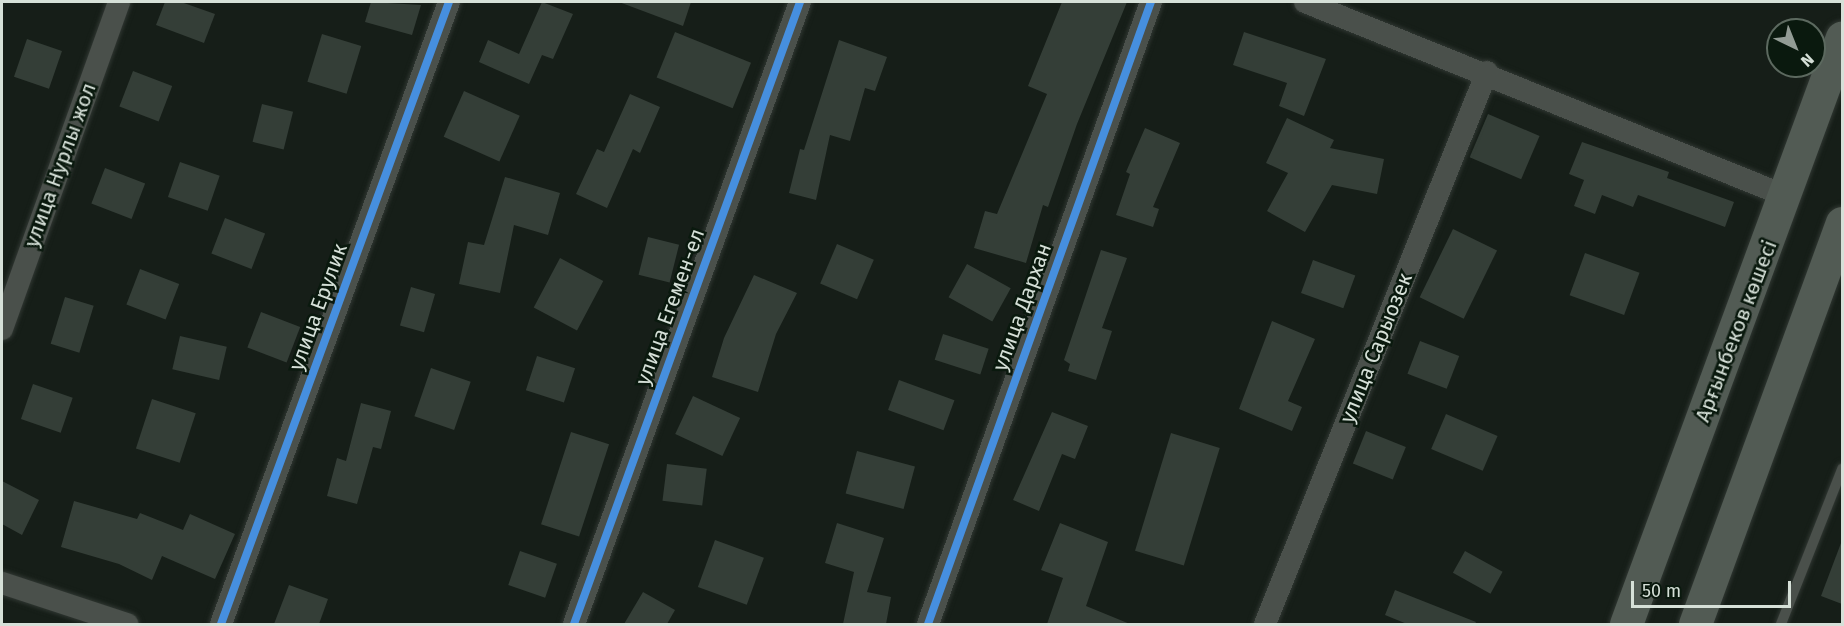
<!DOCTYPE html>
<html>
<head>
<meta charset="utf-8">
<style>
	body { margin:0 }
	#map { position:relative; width:1844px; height:626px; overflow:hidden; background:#161e18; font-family:"Fira Sans",sans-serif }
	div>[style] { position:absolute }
	.building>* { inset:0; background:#343e37; transform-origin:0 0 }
	.roads { filter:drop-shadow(0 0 2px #303732) drop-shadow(0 0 2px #303732) }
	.lane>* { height:10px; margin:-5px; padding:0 5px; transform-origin:5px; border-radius:5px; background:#4a504b }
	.street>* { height:22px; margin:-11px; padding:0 11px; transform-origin:11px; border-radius:11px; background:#4a504b }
	.primary>* { height:33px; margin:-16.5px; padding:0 16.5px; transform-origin:16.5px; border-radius:16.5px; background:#525b54 }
	.cycleway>* { height:8px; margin:-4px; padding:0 4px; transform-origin:4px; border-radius:4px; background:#468fdf }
	span { translate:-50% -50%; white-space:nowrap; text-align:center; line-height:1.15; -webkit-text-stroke:5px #0a190e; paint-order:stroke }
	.street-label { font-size:21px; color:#d6e0d8 }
	.frame { position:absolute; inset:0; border:3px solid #d6e0d8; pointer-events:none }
	.north { position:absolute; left:1766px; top:18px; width:60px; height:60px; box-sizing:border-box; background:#0a190e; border:2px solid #5c695f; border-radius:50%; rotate:137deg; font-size:16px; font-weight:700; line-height:24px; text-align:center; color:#d6e0d8 }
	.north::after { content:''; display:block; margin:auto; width:21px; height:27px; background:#939c95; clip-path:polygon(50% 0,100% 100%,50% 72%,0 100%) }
	.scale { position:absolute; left:1631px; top:581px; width:160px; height:27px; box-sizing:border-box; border:3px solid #d6e0d8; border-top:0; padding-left:8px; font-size:18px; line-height:21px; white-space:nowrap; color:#d6e0d8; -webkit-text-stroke:4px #0a190e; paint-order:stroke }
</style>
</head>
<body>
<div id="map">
	<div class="building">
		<div style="clip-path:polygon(165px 2px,181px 2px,215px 14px,204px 43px,156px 25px)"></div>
		<div style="clip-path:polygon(371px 2px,421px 5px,412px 35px,365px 22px)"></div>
		<div style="clip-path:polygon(542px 2px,573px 14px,553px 59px,542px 55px,529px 84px,479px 62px,488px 40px,519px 54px)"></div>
		<div style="clip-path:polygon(619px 2px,691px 2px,683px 26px)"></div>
		<div style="clip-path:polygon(1062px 2px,1127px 2px,1077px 124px,1048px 207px,1043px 205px,1026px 263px,974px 248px,985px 211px,997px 214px,1047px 94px,1028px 86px)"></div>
		<div style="left:675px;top:32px;width:82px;height:49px;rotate:22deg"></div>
		<div style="clip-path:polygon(1244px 32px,1326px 59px,1304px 116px,1279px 106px,1287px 83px,1233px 65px)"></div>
		<div style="left:322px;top:34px;width:41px;height:50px;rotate:17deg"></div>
		<div style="left:27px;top:39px;width:37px;height:40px;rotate:19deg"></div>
		<div style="clip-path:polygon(839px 40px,887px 57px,875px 91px,865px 88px,850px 141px,830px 135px,816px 200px,789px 193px,800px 149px,804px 150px)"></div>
		<div style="left:133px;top:71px;width:42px;height:38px;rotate:21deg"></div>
		<div style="left:464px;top:91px;width:61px;height:50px;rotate:24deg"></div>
		<div style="clip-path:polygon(630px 94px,660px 107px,640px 153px,633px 149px,607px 208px,576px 194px,597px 149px,604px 152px)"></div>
		<div style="left:262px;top:104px;width:32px;height:39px;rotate:14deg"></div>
		<div style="left:1488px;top:114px;width:56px;height:47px;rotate:23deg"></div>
		<div style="clip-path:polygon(1287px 118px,1334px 140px,1330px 148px,1384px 159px,1377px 194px,1332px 185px,1305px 232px,1267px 211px,1288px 173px,1266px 163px)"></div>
		<div style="clip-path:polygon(1145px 128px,1180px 143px,1153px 207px,1159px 209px,1153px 227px,1116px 215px,1130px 174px,1126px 172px)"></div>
		<div style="clip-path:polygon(1582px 142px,1669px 172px,1667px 178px,1734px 202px,1725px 227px,1638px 195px,1633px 207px,1602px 195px,1595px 214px,1574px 206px,1584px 180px,1569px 174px)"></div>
		<div style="left:180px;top:162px;width:42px;height:37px;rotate:19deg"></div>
		<div style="left:105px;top:168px;width:43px;height:38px;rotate:21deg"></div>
		<div style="clip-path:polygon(505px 177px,560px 193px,548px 235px,514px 225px,500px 293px,459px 284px,468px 242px,484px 245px)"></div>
		<div style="left:225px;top:218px;width:43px;height:38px;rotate:21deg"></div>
		<div style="left:1453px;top:229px;width:49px;height:76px;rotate:26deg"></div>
		<div style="left:648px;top:237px;width:32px;height:39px;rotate:14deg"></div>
		<div style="left:837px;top:244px;width:40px;height:43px;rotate:23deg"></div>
		<div style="clip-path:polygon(1101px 250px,1127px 258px,1102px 328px,1112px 331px,1096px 380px,1068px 371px,1070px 364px,1064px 360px)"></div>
		<div style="left:1585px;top:253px;width:58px;height:45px;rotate:20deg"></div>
		<div style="left:560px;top:258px;width:49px;height:56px;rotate:28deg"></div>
		<div style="left:1313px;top:260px;width:45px;height:35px;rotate:20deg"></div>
		<div style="left:967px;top:264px;width:50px;height:38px;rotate:29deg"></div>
		<div style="left:140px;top:269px;width:42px;height:38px;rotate:21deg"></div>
		<div style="clip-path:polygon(754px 275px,797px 293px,776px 334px,758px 392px,712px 377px,724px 338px)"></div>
		<div style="left:411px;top:287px;width:25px;height:40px;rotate:16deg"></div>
		<div style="left:65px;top:297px;width:30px;height:49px;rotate:17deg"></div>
		<div style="left:261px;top:312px;width:42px;height:38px;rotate:21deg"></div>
		<div style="clip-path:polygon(1272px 321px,1315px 339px,1288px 401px,1302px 407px,1292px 431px,1239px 409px)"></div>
		<div style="left:943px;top:334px;width:48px;height:27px;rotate:18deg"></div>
		<div style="left:180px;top:336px;width:48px;height:34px;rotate:13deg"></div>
		<div style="left:1420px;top:341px;width:42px;height:35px;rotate:21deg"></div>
		<div style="left:537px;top:356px;width:40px;height:36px;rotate:18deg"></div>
		<div style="left:431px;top:368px;width:42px;height:51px;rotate:19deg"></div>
		<div style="left:899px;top:380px;width:59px;height:32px;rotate:20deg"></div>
		<div style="left:33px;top:384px;width:42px;height:37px;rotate:19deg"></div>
		<div style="left:693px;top:396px;width:52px;height:42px;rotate:25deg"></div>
		<div style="left:152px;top:399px;width:46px;height:52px;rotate:18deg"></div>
		<div style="clip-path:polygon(361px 403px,391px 411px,381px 449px,373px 447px,357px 504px,327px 496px,337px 458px,346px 461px)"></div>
		<div style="clip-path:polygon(1052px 412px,1088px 426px,1075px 459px,1062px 454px,1039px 511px,1013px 500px)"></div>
		<div style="left:1446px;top:414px;width:56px;height:38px;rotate:23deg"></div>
		<div style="left:1366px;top:431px;width:43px;height:35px;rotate:22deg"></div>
		<div style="left:571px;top:432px;width:40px;height:97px;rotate:18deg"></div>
		<div style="left:1171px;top:433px;width:51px;height:123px;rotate:17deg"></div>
		<div style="left:857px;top:451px;width:60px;height:44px;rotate:15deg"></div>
		<div style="left:667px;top:464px;width:40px;height:37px;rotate:7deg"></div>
		<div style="clip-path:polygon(2px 481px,39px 500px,22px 535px,2px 524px)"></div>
		<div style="clip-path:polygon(74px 501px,137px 519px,140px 513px,183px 530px,190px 514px,235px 534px,215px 579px,162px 556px,152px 580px,119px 564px,61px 547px)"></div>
		<div style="clip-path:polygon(837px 523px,884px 538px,867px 592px,891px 597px,886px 624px,843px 624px,854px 572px,825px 563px)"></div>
		<div style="clip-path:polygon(1060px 523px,1108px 542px,1086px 606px,1130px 624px,1047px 624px,1063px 578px,1041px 570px)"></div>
		<div style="left:715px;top:540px;width:52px;height:50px;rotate:20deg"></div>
		<div style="clip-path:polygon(1841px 543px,1842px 543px,1842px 604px,1821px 596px)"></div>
		<div style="left:520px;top:551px;width:39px;height:36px;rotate:19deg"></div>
		<div style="left:1465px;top:551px;width:43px;height:25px;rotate:29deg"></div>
		<div style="clip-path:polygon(289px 585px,328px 599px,319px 624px,274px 624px)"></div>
		<div style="clip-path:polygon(1395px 590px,1476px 622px,1475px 624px,1407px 624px,1385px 615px)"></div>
		<div style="clip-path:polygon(643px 592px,675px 610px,667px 624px,624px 624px)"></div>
	</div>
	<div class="roads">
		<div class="lane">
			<div style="left:1781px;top:624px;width:167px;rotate:-68.5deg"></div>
		</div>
		<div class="street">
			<div style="left:1305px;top:2px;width:519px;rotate:21.97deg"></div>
			<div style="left:2px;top:329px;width:347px;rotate:-70.3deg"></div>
			<div style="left:2px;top:583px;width:132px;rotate:18.2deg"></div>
			<div style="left:221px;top:624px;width:662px;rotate:-69.87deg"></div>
			<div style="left:574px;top:624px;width:662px;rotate:-70.03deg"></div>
			<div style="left:928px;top:624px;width:661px;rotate:-70.28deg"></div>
			<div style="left:1265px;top:624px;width:595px;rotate:-68.09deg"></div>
		</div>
		<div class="primary">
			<div style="left:1626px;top:624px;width:625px;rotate:-69.8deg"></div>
			<div style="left:1695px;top:624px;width:427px;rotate:-69.9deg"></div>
		</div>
	</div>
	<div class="cycleway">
		<div style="left:221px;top:624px;width:662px;rotate:-69.87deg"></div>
		<div style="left:574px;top:624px;width:662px;rotate:-70.03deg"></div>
		<div style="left:928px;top:624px;width:661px;rotate:-70.28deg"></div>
	</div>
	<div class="street-label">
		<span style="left:60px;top:165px;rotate:-70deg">улица Нурлы жол</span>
		<span style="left:318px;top:307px;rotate:-70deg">улица Ерулик</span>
		<span style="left:670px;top:307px;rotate:-70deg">улица Егемен-ел</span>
		<span style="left:1022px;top:307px;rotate:-70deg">улица Дархан</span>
		<span style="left:1736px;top:331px;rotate:-69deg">Арғынбеков көшесі</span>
		<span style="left:1376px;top:348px;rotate:-68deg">улица Сарыозек</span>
	</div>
	<div class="frame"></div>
	<div class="north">N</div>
	<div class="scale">50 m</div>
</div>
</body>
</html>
